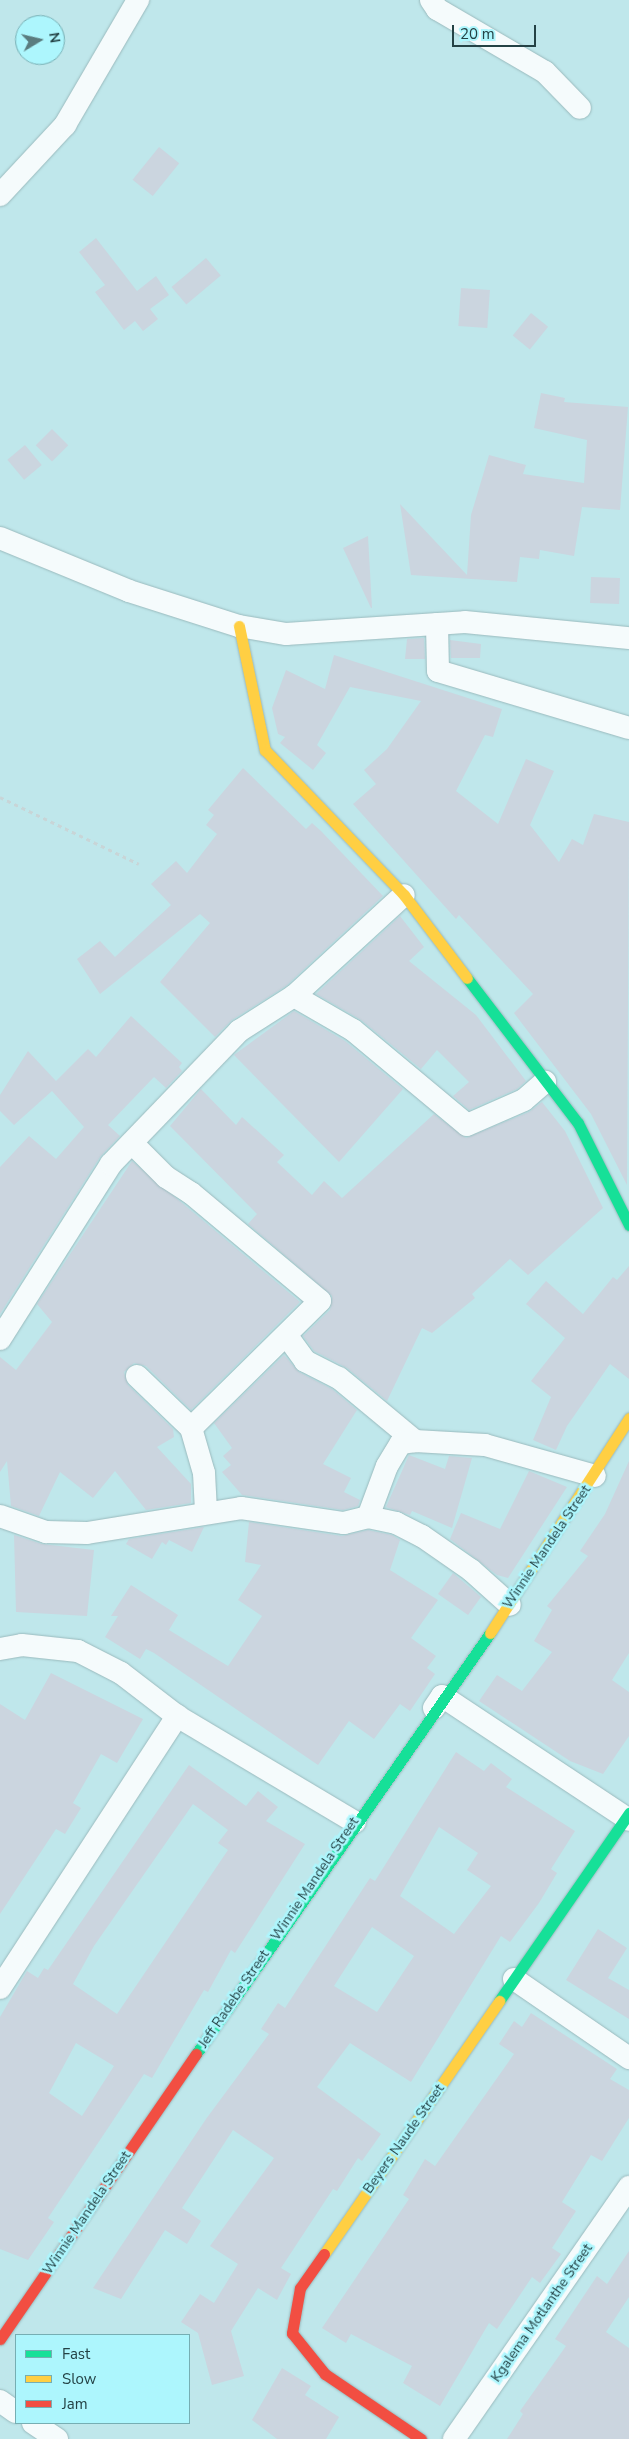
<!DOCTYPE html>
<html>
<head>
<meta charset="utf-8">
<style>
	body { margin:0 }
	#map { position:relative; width:629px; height:2439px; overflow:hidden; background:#bfe7eb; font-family:"Nunito Sans",sans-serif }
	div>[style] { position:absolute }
	.building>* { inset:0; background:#cbd5df; transform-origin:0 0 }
	.path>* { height:3px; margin-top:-1.5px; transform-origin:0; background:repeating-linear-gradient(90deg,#c8d5d7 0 4px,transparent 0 8px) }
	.roads { filter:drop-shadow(0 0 1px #9ababd) drop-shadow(0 0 1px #9ababd) }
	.street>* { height:22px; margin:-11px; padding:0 11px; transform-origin:11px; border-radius:11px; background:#f5fbfc }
	.fast>* { height:11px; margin:-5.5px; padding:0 5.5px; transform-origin:5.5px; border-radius:5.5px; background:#16e098 }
	.slow>* { height:11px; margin:-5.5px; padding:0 5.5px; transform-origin:5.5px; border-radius:5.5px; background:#ffcf43 }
	.jam>* { height:11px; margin:-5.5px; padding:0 5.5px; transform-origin:5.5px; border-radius:5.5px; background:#f24e42 }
	span { translate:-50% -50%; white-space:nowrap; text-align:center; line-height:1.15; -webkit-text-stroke:5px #adf6fd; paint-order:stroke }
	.street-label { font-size:14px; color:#244245 }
	.legend { position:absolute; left:15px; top:2334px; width:175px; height:90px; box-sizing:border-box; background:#adf6fd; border:1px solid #76aeb3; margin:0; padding:6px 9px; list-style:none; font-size:15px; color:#244245 }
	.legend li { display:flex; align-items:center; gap:10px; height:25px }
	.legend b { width:25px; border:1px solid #76aeb3 }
	.north { position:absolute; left:15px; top:15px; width:50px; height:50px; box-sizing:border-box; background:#adf6fd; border:1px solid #76aeb3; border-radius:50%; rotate:81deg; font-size:14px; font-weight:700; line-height:20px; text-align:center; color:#244245 }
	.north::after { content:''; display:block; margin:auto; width:18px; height:22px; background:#5a7c7f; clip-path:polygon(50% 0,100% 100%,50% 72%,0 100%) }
	.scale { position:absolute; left:452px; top:25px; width:84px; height:22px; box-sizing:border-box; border:2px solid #244245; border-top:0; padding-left:6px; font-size:15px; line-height:18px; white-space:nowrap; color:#244245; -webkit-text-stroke:4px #adf6fd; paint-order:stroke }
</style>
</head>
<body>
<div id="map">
	<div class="building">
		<div style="left:159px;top:147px;width:26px;height:42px;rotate:39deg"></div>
		<div style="clip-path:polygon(96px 238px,137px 291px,156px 276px,169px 295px,150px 309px,158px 319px,143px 331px,135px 321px,124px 330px,95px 292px,105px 285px,79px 252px)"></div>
		<div style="left:206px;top:258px;width:23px;height:45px;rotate:50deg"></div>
		<div style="left:461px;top:288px;width:29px;height:38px;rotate:4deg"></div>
		<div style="left:531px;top:313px;width:22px;height:29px;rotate:39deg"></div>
		<div style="clip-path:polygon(541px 393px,565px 398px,564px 402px,628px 407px,620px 510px,582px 507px,574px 556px,540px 550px,539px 559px,520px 557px,517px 582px,411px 575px,400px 504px,467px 575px,471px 515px,489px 455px,526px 465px,523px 474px,584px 483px,587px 440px,534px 428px)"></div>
		<div style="left:52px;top:429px;width:23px;height:23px;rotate:45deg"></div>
		<div style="left:25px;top:445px;width:26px;height:23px;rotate:50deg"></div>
		<div style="clip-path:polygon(368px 536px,372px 608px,371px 608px,343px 548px)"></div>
		<div style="left:591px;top:577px;width:29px;height:26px;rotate:2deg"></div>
		<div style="clip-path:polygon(424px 638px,425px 659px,405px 659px,407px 639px)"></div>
		<div style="clip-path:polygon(450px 640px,481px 644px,480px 658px,451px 658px)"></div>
		<div style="clip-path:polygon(334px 655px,502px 709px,493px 737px,485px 735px,456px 791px,498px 824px,526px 759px,554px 771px,530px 825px,559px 862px,572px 839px,583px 845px,594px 814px,629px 822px,627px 1185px,591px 1114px,514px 1013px,533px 994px,459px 915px,456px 919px,353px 804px,376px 784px,364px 770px,387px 749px,421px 701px,350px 687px,317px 745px,326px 753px,313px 770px,280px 743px,285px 737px,278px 734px,272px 708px,286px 670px,325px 689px)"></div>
		<div style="clip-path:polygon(243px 768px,306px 829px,312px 823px,321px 831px,383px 896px,286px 986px,232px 1020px,215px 1037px,160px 982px,210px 923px,200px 914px,100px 994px,77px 959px,100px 941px,115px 957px,171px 905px,151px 884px,176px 861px,187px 873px,217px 834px,206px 825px,214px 815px,208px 810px)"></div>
		<div style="clip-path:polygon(400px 916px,424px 947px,409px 961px,476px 1015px,526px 1081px,517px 1089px,469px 1110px,453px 1096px,469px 1082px,437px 1050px,421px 1069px,361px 1020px,316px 994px)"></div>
		<div style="clip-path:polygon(294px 1011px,345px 1041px,403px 1089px,339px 1162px,234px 1055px)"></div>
		<div style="clip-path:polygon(131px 1016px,182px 1063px,179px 1067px,182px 1071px,166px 1088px,154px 1077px,108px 1125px,120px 1136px,100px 1157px,0 1314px,0 1167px,29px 1136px,56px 1159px,84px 1127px,52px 1091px,14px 1125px,0 1111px,0 1095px,28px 1051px,56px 1081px,88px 1049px,96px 1057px)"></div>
		<div style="clip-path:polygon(201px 1089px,236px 1125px,242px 1117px,284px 1155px,277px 1162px,312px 1195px,324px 1181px,342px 1198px,434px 1114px,466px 1138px,529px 1112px,542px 1102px,565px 1131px,603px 1208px,528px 1275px,510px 1259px,472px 1294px,475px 1298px,432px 1333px,422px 1328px,387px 1401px,347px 1368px,314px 1351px,303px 1336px,330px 1310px,332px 1296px,248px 1224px,257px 1214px,170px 1126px)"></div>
		<div style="clip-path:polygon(132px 1161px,300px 1302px,191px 1410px,146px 1366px,134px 1363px,124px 1372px,128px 1385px,173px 1429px,174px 1437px,157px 1447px,191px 1484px,191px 1503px,146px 1510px,115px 1471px,93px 1498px,60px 1472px,39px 1516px,11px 1506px,7px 1461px,0 1472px,0 1357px,16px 1370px,52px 1322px,37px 1304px)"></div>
		<div style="clip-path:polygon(629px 1266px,629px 1379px,610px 1364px,567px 1426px,556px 1450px,533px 1440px,551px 1397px,531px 1381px,565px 1338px,526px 1304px,546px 1281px,583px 1314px,613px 1277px,617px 1280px)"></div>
		<div style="clip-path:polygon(284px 1355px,299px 1372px,332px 1389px,357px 1410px,323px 1464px,351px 1478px,344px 1492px,360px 1500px,358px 1506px,343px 1510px,242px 1495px,222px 1472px,231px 1465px,223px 1456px,232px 1448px,214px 1423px)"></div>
		<div style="clip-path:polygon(409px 1455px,445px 1469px,449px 1456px,472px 1458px,452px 1528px,412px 1511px,410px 1515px,386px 1507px)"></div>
		<div style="clip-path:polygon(629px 1461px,629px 1653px,612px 1680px,629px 1692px,629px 1736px,603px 1774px,570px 1761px,479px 1701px,497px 1675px,522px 1691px,552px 1652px,534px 1641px,552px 1610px,547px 1606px,588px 1556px,580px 1551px,605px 1514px)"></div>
		<div style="clip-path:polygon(529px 1471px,567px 1487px,508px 1578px,497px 1575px,450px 1539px,461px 1513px,500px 1529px)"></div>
		<div style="clip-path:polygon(249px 1522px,342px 1536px,368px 1530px,392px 1535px,400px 1540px,390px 1570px,438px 1600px,411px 1638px,436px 1656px,427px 1668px,435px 1674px,410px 1711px,400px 1704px,374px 1739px,349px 1721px,318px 1765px,154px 1653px,146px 1649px,140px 1659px,105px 1637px,118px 1616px,111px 1616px,131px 1585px,178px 1615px,169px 1630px,228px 1666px,262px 1616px,238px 1600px,261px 1565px,245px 1562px)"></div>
		<div style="clip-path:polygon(204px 1527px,192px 1552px,169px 1540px,166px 1545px,162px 1542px,152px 1559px,126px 1544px,129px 1539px)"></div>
		<div style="clip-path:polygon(14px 1535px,42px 1544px,94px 1550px,87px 1616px,16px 1612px)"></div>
		<div style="clip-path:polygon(453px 1573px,481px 1597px,468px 1615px,438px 1594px)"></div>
		<div style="clip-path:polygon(51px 1673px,143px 1719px,117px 1763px,101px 1754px,73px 1803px,81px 1808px,65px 1834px,56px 1829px,0 1914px,0 1704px,25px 1720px)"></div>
		<div style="clip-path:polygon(evenodd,456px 1752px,484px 1771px,491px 1763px,512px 1779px,506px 1787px,575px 1831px,551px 1869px,557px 1873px,539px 1903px,510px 1942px,501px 1936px,411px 2082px,350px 2043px,317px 2087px,381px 2134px,362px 2161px,358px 2158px,337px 2191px,333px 2189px,281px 2268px,291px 2274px,277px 2300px,258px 2288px,231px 2331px,244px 2376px,212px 2385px,198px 2333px,181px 2322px,200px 2294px,214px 2303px,238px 2264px,210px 2246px,274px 2158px,233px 2130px,182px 2208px,201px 2221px,187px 2244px,165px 2230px,121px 2299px,93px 2288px,206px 2119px,269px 2034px,261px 2029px,278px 2003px,285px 2008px,370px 1878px,375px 1881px,456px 1752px,439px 1827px,478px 1853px,467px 1870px,491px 1886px,454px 1934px,400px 1896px,439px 1827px,456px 1752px,372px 1927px,414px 1956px,377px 2012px,334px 1986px,372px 1927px)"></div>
		<div style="clip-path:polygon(evenodd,189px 1765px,246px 1806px,258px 1791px,278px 1807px,266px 1821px,305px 1844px,235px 1953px,231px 1950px,208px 1992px,204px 1990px,152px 2078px,144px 2074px,48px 2218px,54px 2222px,28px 2260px,0 2249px,0 2017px,27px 1971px,38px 1978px,44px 1968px,48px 1970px,189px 1765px,193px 1804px,228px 1830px,218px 1843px,228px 1850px,117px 2014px,73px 1984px,94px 1946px,193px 1804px,189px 1765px,76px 2043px,114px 2066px,82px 2116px,49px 2093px,76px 2043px)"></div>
		<div style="clip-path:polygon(598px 1929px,627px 1948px,608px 1978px,629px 1990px,629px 2019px,566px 1980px)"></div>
		<div style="clip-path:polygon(531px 2013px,617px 2069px,610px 2079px,629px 2090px,629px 2118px,602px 2161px,591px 2155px,562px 2202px,576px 2211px,552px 2248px,561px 2254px,540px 2283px,532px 2277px,497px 2329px,489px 2323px,440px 2406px,403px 2383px,412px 2366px,351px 2334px,346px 2343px,322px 2328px,409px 2199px,403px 2195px,425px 2159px,435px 2166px,514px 2054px,499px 2044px,514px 2021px,522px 2027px)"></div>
		<div style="clip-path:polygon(629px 2251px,629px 2297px,606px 2332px,629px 2348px,629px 2439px,507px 2439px,523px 2414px,520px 2411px,566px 2346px,555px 2339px,597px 2276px,607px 2284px)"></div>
		<div style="clip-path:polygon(282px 2368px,311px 2386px,305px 2395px,339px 2417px,326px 2439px,277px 2439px,252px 2420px)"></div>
	</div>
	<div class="path">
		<div style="left:0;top:797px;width:154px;rotate:25.7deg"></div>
	</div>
	<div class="roads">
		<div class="street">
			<div style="left:431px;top:0;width:11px;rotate:56deg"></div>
			<div style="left:437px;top:9px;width:125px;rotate:30.3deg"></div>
			<div style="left:545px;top:72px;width:50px;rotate:45.8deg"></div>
			<div style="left:0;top:195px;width:96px;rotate:-47.1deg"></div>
			<div style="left:65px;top:125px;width:145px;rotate:-59.7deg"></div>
			<div style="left:0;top:538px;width:139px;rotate:22.3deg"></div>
			<div style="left:129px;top:591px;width:115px;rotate:17.7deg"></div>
			<div style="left:239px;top:626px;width:48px;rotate:9.7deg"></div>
			<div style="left:286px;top:634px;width:179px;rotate:-3.8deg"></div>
			<div style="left:465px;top:622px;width:165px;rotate:5.6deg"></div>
			<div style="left:437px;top:624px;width:47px;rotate:88.8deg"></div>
			<div style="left:438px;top:671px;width:199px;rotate:16.6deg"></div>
			<div style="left:294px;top:996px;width:68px;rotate:30deg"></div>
			<div style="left:353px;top:1030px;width:148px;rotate:39.8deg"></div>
			<div style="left:467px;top:1125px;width:62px;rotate:-23.7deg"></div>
			<div style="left:524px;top:1100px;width:28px;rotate:-41deg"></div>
			<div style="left:132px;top:1143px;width:48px;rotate:45deg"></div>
			<div style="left:166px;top:1177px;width:30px;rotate:33deg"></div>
			<div style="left:191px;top:1193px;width:168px;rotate:39.9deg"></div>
			<div style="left:320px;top:1301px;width:181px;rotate:135.4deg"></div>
			<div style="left:287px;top:1336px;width:31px;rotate:54deg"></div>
			<div style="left:305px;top:1361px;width:38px;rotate:27deg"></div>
			<div style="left:339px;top:1378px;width:99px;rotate:39.7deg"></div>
			<div style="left:0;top:1339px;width:207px;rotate:-57.6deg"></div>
			<div style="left:111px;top:1164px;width:185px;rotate:-46.1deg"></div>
			<div style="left:239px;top:1031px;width:65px;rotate:-32.5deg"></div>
			<div style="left:294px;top:996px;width:149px;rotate:-42.6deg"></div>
			<div style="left:137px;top:1376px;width:75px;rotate:43.9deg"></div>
			<div style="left:191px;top:1428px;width:47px;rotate:73.9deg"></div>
			<div style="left:204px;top:1473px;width:38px;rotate:87deg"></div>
			<div style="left:0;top:1516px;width:49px;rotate:19.2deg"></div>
			<div style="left:46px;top:1532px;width:41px;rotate:1.4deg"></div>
			<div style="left:87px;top:1533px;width:156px;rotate:-9.2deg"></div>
			<div style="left:241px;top:1508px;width:104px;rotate:8.3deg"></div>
			<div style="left:344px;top:1523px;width:25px;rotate:-14deg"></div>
			<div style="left:368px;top:1517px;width:29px;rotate:12deg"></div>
			<div style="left:396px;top:1523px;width:29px;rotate:27deg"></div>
			<div style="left:422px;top:1536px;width:60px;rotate:34.8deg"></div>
			<div style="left:471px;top:1570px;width:52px;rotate:41.9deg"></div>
			<div style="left:368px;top:1517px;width:54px;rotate:-69.6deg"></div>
			<div style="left:387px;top:1466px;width:27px;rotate:-59deg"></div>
			<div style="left:401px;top:1443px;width:14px;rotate:-8deg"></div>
			<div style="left:415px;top:1441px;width:70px;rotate:3.3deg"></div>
			<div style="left:485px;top:1445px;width:114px;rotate:15.7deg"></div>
			<div style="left:0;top:1649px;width:22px;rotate:-10deg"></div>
			<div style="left:22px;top:1645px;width:56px;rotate:6.1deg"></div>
			<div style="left:78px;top:1651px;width:48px;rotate:27.1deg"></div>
			<div style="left:121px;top:1673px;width:71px;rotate:37.5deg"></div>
			<div style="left:177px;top:1716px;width:207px;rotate:30.8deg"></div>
			<div style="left:434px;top:1708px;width:14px;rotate:-56deg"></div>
			<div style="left:442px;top:1696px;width:224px;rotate:33.5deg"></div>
			<div style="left:514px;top:1979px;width:140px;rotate:34.5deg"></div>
			<div style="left:0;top:1988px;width:325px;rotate:-56.9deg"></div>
			<div style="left:0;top:2401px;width:19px;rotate:35deg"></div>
			<div style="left:33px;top:2423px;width:29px;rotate:34deg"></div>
			<div style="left:454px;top:2439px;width:307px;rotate:-55.2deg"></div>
		</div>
		<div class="fast">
			<div style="left:467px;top:978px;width:183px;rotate:52.6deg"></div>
			<div style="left:578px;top:1123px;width:114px;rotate:63.4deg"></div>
			<div style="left:499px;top:2001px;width:229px;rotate:-55.3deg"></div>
			<div style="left:196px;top:2054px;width:513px;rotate:-55.07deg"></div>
		</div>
		<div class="slow">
			<div style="left:239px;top:626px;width:127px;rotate:78.2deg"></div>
			<div style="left:265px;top:750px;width:201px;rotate:46.2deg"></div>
			<div style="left:404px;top:895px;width:104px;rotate:52.8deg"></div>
			<div style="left:490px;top:1633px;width:256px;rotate:-57.1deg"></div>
			<div style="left:324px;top:2254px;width:308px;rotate:-55.3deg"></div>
		</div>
		<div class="jam">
			<div style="left:324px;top:2254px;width:42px;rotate:125.2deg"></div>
			<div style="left:300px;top:2288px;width:46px;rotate:100.1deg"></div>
			<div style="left:292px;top:2333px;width:53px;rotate:51.2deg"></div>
			<div style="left:325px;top:2374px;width:116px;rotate:34.1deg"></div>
			<div style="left:0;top:2339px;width:346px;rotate:-55.5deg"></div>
		</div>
	</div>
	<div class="street-label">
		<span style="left:547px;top:1547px;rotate:-56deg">Winnie Mandela Street</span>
		<span style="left:315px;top:1879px;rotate:-56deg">Winnie Mandela Street</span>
		<span style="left:234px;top:1999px;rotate:-56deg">Jeff Radebe Street</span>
		<span style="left:404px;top:2139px;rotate:-55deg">Beyers Naude Street</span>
		<span style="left:87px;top:2213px;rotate:-56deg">Winnie Mandela Street</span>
		<span style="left:542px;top:2313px;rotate:-55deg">Kgalema Motlanthe Street</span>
	</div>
	<ul class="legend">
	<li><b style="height:6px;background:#16e098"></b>Fast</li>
	<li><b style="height:6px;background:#ffcf43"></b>Slow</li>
	<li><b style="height:6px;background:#f24e42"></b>Jam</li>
	</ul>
	<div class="north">N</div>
	<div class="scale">20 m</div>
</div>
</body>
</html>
